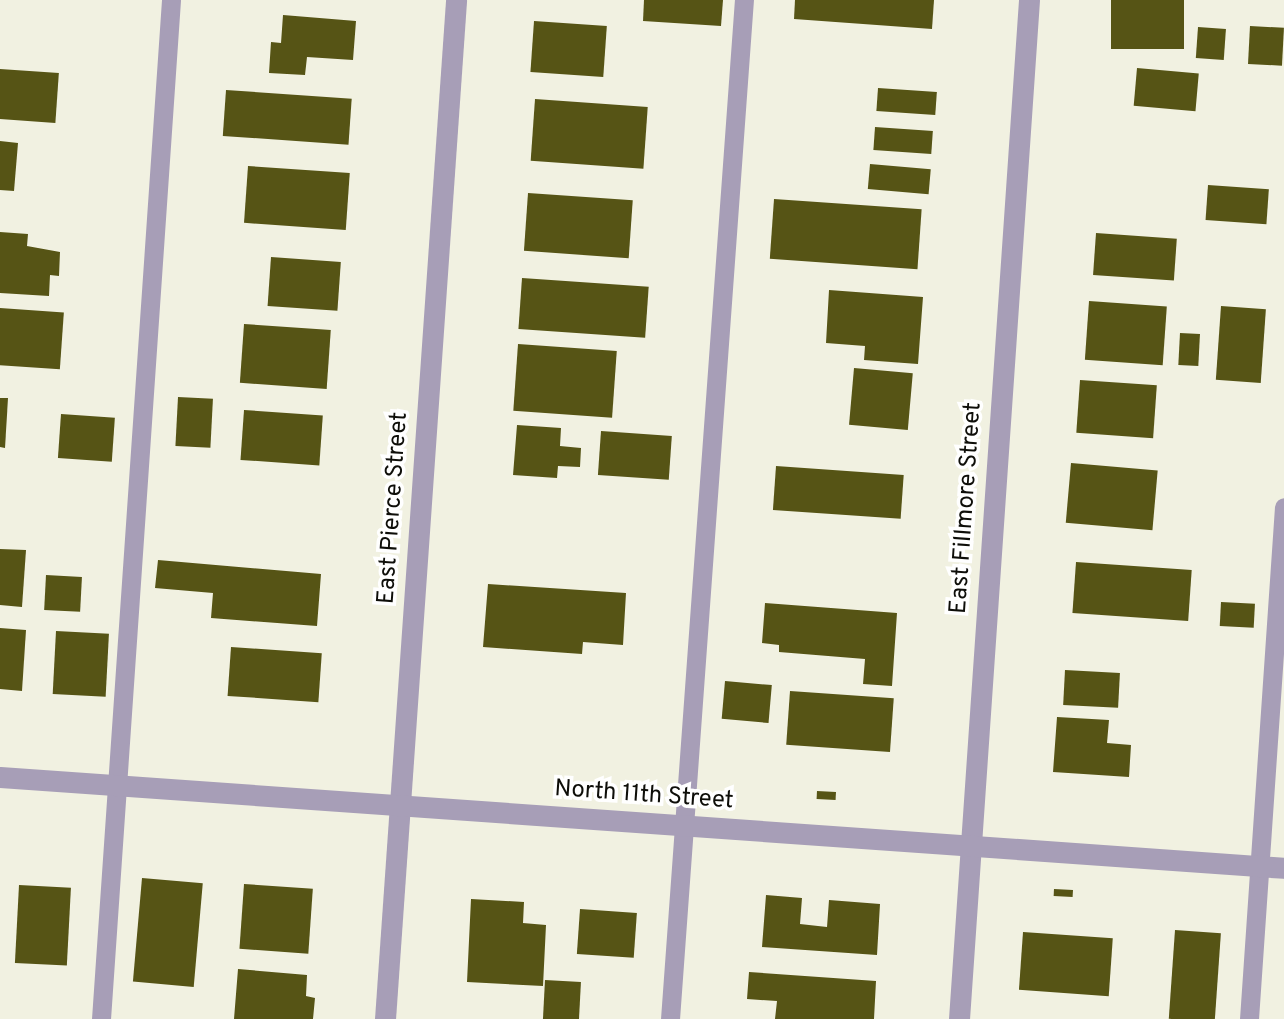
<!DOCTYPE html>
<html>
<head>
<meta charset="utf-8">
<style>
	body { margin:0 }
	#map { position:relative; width:1284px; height:1019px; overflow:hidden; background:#f1f1e1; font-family:Overpass,sans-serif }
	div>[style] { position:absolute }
	.building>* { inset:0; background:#565415; transform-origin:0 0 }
	.service>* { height:19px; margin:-9.5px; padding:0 9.5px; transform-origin:9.5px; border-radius:9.5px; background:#a79eb7 }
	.minor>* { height:21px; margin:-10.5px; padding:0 10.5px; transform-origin:10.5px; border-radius:10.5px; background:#a79eb7 }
	.tertiary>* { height:21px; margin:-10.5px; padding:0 10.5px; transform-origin:10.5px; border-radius:10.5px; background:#a79eb7 }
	span { translate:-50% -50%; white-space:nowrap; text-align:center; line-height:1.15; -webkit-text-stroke:7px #fff; paint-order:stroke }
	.street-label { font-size:24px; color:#0e0e09 }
</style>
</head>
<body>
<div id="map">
	<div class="building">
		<div style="clip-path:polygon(644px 0,723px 0,721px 26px,643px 21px)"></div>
		<div style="clip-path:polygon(795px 0,934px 0,932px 29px,794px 19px)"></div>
		<div style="left:1111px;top:0;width:73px;height:49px"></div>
		<div style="clip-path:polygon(283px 15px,356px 21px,353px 60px,307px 57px,305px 75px,269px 73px,271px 42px,281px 43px)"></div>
		<div style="left:534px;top:21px;width:73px;height:51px;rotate:4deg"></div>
		<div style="left:1250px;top:26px;width:34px;height:38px;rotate:3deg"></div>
		<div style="left:1198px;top:27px;width:28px;height:31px;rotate:4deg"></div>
		<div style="left:1137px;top:68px;width:62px;height:38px;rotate:5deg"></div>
		<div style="left:0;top:69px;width:59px;height:50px;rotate:4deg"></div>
		<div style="left:878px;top:88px;width:59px;height:23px;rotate:4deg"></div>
		<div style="left:226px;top:90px;width:126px;height:46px;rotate:4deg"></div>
		<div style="left:535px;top:99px;width:113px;height:62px;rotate:4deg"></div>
		<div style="left:875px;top:127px;width:58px;height:23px;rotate:4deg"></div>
		<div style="clip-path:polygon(0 141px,18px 143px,14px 191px,0 190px)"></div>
		<div style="left:870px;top:164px;width:61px;height:25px;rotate:5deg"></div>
		<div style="left:248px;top:166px;width:102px;height:57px;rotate:4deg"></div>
		<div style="left:1208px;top:185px;width:61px;height:35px;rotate:4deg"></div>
		<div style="left:528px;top:193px;width:105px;height:58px;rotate:4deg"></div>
		<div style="left:774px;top:199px;width:148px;height:60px;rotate:4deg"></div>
		<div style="clip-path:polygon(0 232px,28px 234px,27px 246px,60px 252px,59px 276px,50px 275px,49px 296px,0 293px)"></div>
		<div style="left:1096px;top:233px;width:81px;height:42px;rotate:4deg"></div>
		<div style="left:271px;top:257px;width:70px;height:49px;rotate:4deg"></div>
		<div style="left:522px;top:278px;width:127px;height:51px;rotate:4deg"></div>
		<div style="clip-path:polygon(829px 290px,923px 297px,918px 364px,864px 360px,865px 346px,826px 343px)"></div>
		<div style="left:1089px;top:301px;width:78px;height:59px;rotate:4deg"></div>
		<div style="left:1221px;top:306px;width:45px;height:74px;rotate:4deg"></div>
		<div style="left:0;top:308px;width:64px;height:57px;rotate:4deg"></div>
		<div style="left:244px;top:324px;width:87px;height:59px;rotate:4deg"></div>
		<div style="left:1180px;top:333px;width:20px;height:32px;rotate:3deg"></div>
		<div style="left:518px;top:344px;width:99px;height:67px;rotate:4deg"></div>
		<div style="left:854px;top:368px;width:59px;height:57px;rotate:5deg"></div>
		<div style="left:1080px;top:380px;width:77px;height:53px;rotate:4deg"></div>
		<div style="left:178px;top:397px;width:35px;height:49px;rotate:3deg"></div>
		<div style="clip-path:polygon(0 398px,8px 398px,5px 448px,0 447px)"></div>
		<div style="left:244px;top:410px;width:79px;height:50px;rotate:4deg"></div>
		<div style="left:61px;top:414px;width:54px;height:44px;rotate:4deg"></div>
		<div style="clip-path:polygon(517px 425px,561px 428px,560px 446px,581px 448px,580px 467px,558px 466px,557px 478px,513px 475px)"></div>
		<div style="left:601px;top:431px;width:71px;height:44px;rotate:4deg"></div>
		<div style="left:1071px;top:463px;width:87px;height:60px;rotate:5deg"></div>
		<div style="left:776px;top:466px;width:128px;height:44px;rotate:4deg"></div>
		<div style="clip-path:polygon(0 549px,26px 550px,22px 607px,0 605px)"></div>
		<div style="clip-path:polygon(158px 560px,321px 574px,317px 626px,211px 618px,213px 593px,155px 588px)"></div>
		<div style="left:1076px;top:562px;width:116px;height:51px;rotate:4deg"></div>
		<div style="left:46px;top:575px;width:36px;height:35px;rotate:3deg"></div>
		<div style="clip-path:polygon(488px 584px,626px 593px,623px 645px,583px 642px,582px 654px,483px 647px)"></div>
		<div style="left:1221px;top:602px;width:34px;height:24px;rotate:3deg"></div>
		<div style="clip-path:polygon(765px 603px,897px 613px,892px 686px,863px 684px,865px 659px,779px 652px,779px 645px,762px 643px)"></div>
		<div style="clip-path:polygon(0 628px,26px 630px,22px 691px,0 689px)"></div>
		<div style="left:56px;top:631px;width:53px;height:63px;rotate:3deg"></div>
		<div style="left:231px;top:647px;width:91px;height:49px;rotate:4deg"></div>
		<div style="left:1065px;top:670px;width:55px;height:35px;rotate:3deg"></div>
		<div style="left:725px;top:681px;width:47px;height:38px;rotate:5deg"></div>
		<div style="left:790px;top:691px;width:104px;height:54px;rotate:4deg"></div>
		<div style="clip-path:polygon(1057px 717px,1109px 720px,1107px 743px,1131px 745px,1129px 777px,1053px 772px)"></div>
		<div style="left:817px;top:791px;width:19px;height:8px;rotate:3deg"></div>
		<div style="left:142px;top:878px;width:61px;height:104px;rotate:5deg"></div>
		<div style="left:244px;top:884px;width:69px;height:65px;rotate:4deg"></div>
		<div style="left:19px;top:885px;width:52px;height:78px;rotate:3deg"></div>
		<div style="left:1054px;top:889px;width:19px;height:7px;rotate:3deg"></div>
		<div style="clip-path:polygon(766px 895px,802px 898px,800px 924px,827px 927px,829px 900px,880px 904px,877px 955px,762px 947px)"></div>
		<div style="clip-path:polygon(471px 899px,524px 902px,523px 923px,546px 925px,543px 986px,467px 982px)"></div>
		<div style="left:580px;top:909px;width:57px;height:45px;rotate:4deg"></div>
		<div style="left:1175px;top:930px;width:46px;height:89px;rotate:4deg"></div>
		<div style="left:1023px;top:932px;width:90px;height:58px;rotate:4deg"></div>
		<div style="clip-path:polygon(238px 969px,307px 975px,306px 996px,315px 998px,313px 1019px,234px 1019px)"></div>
		<div style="clip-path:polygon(749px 972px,876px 981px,874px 1019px,775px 1019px,777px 1001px,747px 999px)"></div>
		<div style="left:545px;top:980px;width:36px;height:39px;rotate:3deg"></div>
	</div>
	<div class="service">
		<div style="left:101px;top:1019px;width:1021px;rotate:-86.07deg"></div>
		<div style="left:670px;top:1019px;width:1022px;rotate:-85.85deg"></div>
		<div style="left:1249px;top:1019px;width:513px;rotate:-86.09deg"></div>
	</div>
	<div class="minor">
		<div style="left:385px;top:1019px;width:1021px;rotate:-86.01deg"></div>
		<div style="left:959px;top:1019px;width:1021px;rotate:-86.07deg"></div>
	</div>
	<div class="tertiary">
		<div style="left:0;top:777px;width:1287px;rotate:4.05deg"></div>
	</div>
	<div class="street-label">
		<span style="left:394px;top:508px;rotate:-86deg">East Pierce Street</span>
		<span style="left:967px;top:508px;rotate:-86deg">East Fillmore Street</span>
		<span style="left:644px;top:796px;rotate:4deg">North 11th Street</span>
	</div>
</div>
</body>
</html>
